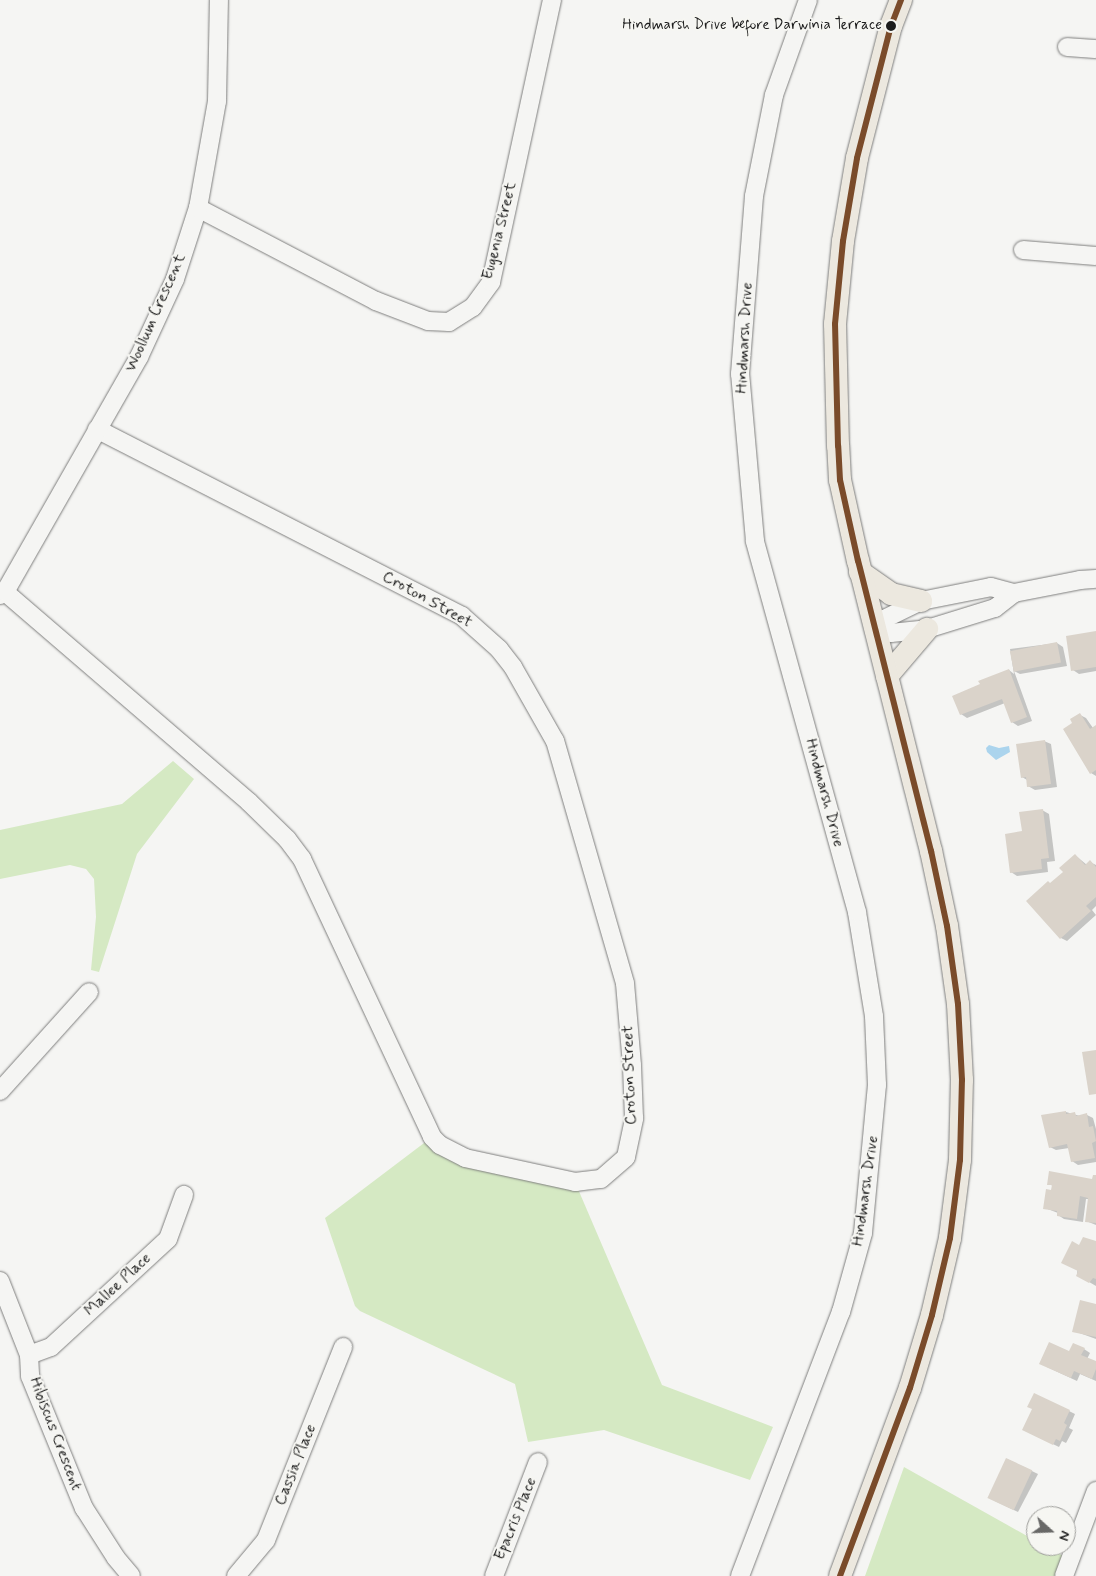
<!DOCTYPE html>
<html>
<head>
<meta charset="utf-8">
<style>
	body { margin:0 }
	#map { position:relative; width:1096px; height:1576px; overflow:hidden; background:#f5f5f3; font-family:Mynerve,sans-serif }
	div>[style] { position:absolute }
	.green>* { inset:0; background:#d5e9c3 }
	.water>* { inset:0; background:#abd4ed }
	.shadow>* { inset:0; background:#0003 }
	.building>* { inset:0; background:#dad3ca; transform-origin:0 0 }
	.roads { filter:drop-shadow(0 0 1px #7e7e7d) drop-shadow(0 0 1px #7e7e7d) }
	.minor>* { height:18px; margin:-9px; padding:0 9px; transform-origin:9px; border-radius:9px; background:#f5f5f3 }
	.major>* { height:22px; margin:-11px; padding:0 11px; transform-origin:11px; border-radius:11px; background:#ece8df }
	.bus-1>* { height:6px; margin:-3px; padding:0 3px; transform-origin:3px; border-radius:3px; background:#7a4b2a }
	.dots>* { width:14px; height:14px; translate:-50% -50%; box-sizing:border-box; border:2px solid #f6f6f2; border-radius:50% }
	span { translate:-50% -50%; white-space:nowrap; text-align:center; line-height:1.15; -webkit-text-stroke:4px #f6f6f2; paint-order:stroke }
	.bus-label { font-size:15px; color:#1c1c1c }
	.right { translate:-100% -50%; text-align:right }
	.street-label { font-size:16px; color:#1c1c1c }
	.north { position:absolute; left:1026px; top:1506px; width:50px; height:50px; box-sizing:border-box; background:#f6f6f2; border:1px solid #9f9f9c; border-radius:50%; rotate:110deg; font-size:14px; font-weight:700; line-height:20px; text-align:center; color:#1c1c1c }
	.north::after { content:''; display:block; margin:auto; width:18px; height:22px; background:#686867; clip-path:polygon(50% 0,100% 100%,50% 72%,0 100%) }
</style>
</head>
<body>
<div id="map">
	<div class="green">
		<div style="clip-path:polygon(173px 761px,194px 779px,137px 854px,99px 972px,91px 970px,96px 917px,94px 879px,86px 869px,70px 865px,0 879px,0 830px,122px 804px)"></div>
		<div style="clip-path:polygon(432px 1137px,440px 1145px,575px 1182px,662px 1385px,773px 1427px,750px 1480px,604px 1430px,528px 1442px,515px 1384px,360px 1311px,355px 1306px,325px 1218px)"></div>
		<div style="clip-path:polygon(904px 1467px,1036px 1541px,1036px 1546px,1046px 1546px,1065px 1557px,1059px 1576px,865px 1576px)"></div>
	</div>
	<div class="water">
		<div style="clip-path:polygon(989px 745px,999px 748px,1009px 746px,1010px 752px,996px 760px,987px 752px,986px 748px)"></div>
	</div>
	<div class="shadow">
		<div style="clip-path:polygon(1096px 632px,1096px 671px,1079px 674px,1073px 670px)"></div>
		<div style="clip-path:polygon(1057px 643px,1063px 647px,1067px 666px,1020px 674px,1014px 671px,1032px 721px,1018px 726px,1012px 722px,1005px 703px,967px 718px,961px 714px,1009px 670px,1014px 674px,1010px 649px)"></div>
		<div style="clip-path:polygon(1080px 715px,1086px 718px,1093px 728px,1096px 726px,1096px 776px,1091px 773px,1074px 724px)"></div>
		<div style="clip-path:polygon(1044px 741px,1051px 744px,1057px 787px,1035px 790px,1028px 786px,1027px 780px,1022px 777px)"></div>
		<div style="clip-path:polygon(1042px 810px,1049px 814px,1055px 861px,1047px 862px,1048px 872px,1017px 876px,1011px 872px,1023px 832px)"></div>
		<div style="clip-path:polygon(1075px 855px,1087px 865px,1090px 862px,1096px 865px,1096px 906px,1092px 910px,1096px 915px,1067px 941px,1061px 938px,1051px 884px,1064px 872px)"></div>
		<div style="clip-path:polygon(1066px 1112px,1080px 1116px,1087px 1115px,1093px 1118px,1096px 1129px,1096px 1162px,1078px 1165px,1072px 1161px,1069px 1148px,1056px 1150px,1050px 1147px)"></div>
		<div style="clip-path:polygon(1096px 1176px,1096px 1225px,1086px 1221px,1089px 1199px,1086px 1199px,1083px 1222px,1064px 1219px,1058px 1215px,1058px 1213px,1045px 1208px,1052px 1191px,1053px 1186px,1049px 1184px,1093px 1180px)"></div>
		<div style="clip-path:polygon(1096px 1242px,1096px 1286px,1077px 1275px,1079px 1247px)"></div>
		<div style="clip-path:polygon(1096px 1305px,1096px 1339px,1074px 1331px)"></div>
		<div style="clip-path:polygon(1084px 1349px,1090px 1353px,1087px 1359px,1096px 1363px,1096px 1381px,1080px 1374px,1077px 1381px,1047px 1367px,1070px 1352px)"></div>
		<div style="clip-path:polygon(1069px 1411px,1075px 1414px,1069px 1428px,1073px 1430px,1066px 1443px,1062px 1441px,1059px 1447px,1030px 1433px)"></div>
		<div style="clip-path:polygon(1007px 1459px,1038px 1474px,1018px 1512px,995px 1501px)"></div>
	</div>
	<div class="building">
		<div style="clip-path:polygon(1096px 631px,1096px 667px,1071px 671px,1066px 636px)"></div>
		<div style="left:1057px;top:642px;width:21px;height:48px;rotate:79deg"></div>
		<div style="clip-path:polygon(1009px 669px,1027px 717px,1011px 723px,1002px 699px,960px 715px,952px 696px,980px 684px,978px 681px)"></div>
		<div style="clip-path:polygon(1080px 713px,1090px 729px,1096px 725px,1096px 770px,1090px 774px,1063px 729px,1072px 723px,1070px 719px)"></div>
		<div style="clip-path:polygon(1045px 740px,1051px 784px,1027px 787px,1026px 777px,1021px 778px,1016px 744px)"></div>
		<div style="clip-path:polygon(1043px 809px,1049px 858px,1041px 859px,1042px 869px,1010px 873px,1005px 834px,1022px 831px,1019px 812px)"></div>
		<div style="clip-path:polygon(1075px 854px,1085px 865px,1090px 860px,1096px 867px,1096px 897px,1086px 906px,1091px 911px,1060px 939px,1026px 901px,1048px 881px,1050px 883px,1063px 872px,1059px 868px)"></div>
		<div style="clip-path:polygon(1096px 1050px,1096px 1094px,1089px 1095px,1082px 1052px)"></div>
		<div style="clip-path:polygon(1066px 1111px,1066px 1114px,1075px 1112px,1076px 1116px,1087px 1113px,1089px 1127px,1093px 1126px,1096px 1141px,1092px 1143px,1095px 1158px,1071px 1162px,1067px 1144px,1049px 1148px,1041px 1115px)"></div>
		<div style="clip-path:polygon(1049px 1171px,1092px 1179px,1093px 1175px,1096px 1175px,1096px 1223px,1085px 1222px,1088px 1198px,1080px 1196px,1077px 1219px,1057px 1216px,1057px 1211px,1043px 1209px,1046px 1189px,1051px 1190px,1052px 1185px,1047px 1185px)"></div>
		<div style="clip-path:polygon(1083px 1237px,1096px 1241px,1096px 1279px,1093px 1278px,1089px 1283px,1076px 1276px,1078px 1271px,1061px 1263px,1072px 1241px,1079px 1245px)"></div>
		<div style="clip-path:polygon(1080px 1300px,1096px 1304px,1096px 1337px,1072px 1332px)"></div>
		<div style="clip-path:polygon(1049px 1342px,1069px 1351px,1073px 1343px,1085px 1348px,1081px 1355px,1096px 1361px,1096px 1369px,1092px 1379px,1074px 1371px,1071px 1378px,1039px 1364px)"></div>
		<div style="clip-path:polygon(1034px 1393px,1070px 1410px,1064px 1423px,1067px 1425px,1060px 1441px,1056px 1439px,1053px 1445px,1022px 1430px,1032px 1409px,1027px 1407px)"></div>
		<div style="left:1006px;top:1458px;width:29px;height:44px;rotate:25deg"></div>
	</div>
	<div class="roads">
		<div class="minor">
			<div style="left:1067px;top:47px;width:29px;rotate:4deg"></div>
			<div style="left:198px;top:208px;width:201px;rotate:27.6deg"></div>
			<div style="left:376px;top:301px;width:56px;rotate:21deg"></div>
			<div style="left:428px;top:321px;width:21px;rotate:3deg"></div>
			<div style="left:449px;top:322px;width:28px;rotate:-32deg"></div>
			<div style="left:473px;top:307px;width:31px;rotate:-54deg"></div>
			<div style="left:491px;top:282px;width:289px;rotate:-77.8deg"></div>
			<div style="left:1023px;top:250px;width:73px;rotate:4.7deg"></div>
			<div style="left:5px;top:592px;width:322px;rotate:40.7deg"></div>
			<div style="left:249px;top:802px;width:53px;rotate:44.2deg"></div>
			<div style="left:287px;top:839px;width:25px;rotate:53deg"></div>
			<div style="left:302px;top:859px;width:307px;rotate:64.9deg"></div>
			<div style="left:432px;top:1137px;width:11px;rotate:45deg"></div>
			<div style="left:440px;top:1145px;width:28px;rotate:27deg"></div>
			<div style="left:465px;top:1158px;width:113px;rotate:12.3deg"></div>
			<div style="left:575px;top:1182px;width:26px;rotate:-7deg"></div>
			<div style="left:601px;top:1179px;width:33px;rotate:-41deg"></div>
			<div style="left:626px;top:1157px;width:40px;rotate:-78deg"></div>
			<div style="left:634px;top:1118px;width:53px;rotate:-92.2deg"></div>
			<div style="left:632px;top:1065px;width:82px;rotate:-94.9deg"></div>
			<div style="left:625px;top:983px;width:252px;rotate:-106.1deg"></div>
			<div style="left:555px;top:741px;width:85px;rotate:-119.6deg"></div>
			<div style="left:513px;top:667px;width:23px;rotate:-128deg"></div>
			<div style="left:499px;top:649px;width:50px;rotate:-138.3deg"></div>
			<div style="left:462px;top:616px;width:410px;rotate:-152.9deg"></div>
			<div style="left:0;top:595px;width:6px;rotate:-31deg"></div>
			<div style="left:5px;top:592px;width:271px;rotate:-60.3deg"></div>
			<div style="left:139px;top:357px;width:86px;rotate:-65.2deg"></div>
			<div style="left:175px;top:279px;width:75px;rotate:-72.1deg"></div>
			<div style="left:198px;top:208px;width:109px;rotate:-79.9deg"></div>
			<div style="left:217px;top:101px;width:101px;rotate:-88.9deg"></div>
			<div style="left:874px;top:624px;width:52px;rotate:-26.1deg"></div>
			<div style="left:921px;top:601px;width:71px;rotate:-11.3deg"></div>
			<div style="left:991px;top:587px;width:24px;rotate:15deg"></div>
			<div style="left:1014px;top:593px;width:67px;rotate:-11.1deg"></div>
			<div style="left:1080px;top:580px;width:16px;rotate:-4deg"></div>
			<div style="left:874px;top:624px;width:19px;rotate:28deg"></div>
			<div style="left:891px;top:633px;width:36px;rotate:-6deg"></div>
			<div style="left:927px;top:629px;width:71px;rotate:-17.2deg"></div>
			<div style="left:995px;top:608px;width:24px;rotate:-38deg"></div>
			<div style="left:0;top:1091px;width:133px;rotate:-48deg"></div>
			<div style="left:0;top:1281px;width:79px;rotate:68.6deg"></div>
			<div style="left:29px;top:1355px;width:21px;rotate:87deg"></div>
			<div style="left:30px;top:1376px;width:143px;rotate:67.8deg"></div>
			<div style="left:84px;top:1508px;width:59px;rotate:57.4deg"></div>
			<div style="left:116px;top:1558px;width:23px;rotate:50deg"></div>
			<div style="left:29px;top:1355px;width:23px;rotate:-20deg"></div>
			<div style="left:51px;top:1347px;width:159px;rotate:-42.7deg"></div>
			<div style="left:168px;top:1239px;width:47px;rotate:-70deg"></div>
			<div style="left:236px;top:1576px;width:47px;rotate:-50.2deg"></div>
			<div style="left:266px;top:1540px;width:208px;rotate:-68.2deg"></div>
			<div style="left:494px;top:1576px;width:122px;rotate:-68.9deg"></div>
			<div style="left:740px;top:1576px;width:283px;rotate:-69.1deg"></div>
			<div style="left:841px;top:1312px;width:82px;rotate:-74.4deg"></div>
			<div style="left:863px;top:1233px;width:149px;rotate:-84.6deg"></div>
			<div style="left:877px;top:1085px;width:69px;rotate:-92.5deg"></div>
			<div style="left:874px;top:1016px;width:105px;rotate:-99.3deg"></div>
			<div style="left:857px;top:912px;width:385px;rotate:-105.4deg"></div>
			<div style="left:755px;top:541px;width:168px;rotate:-95.1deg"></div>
			<div style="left:740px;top:374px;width:179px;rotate:-85.5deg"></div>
			<div style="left:754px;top:196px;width:103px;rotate:-78.8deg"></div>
			<div style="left:774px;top:95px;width:101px;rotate:-70.3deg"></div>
			<div style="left:1064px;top:1576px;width:91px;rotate:-69.4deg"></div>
		</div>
		<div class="major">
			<div style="left:860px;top:572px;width:38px;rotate:35deg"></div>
			<div style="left:891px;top:594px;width:31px;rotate:13deg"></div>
			<div style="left:887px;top:676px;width:62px;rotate:-49.6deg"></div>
			<div style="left:840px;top:1576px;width:201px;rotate:-69.6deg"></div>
			<div style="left:910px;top:1388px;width:76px;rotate:-73.2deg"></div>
			<div style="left:932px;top:1315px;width:79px;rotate:-76.8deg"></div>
			<div style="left:950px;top:1238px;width:79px;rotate:-82.7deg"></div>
			<div style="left:960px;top:1160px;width:80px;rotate:-88.6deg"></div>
			<div style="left:962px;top:1080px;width:76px;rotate:-93deg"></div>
			<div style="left:958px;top:1004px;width:79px;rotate:-98deg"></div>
			<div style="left:947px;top:926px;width:77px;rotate:-102deg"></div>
			<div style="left:931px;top:851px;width:299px;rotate:-104.1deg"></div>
			<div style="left:858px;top:561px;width:83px;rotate:-102.5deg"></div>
			<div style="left:840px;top:480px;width:34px;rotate:-93deg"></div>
			<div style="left:838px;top:446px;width:122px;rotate:-91.4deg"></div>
			<div style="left:835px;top:324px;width:83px;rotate:-84.5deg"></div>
			<div style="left:843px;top:241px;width:84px;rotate:-80.4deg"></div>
			<div style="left:857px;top:158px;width:136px;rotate:-75.6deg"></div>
			<div style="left:891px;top:26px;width:28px;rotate:-69deg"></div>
		</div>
	</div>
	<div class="bus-1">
		<div style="left:840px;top:1576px;width:201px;rotate:-69.6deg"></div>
		<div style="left:910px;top:1388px;width:76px;rotate:-73.2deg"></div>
		<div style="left:932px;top:1315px;width:79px;rotate:-76.8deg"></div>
		<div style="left:950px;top:1238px;width:79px;rotate:-82.7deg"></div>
		<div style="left:960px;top:1160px;width:80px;rotate:-88.6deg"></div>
		<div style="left:962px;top:1080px;width:76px;rotate:-93deg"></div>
		<div style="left:958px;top:1004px;width:79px;rotate:-98deg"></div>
		<div style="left:947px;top:926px;width:77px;rotate:-102deg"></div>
		<div style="left:931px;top:851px;width:299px;rotate:-104.1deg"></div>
		<div style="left:858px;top:561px;width:83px;rotate:-102.5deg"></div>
		<div style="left:840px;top:480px;width:34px;rotate:-93deg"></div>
		<div style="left:838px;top:446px;width:122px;rotate:-91.4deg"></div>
		<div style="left:835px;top:324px;width:83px;rotate:-84.5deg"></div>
		<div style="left:843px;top:241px;width:84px;rotate:-80.4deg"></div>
		<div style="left:857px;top:158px;width:136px;rotate:-75.6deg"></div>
		<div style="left:891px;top:26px;width:28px;rotate:-69deg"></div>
	</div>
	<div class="dots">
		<div style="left:891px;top:26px;background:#1c1c1c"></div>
	</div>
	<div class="bus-label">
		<span class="right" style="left:882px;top:26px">Hindmarsh Drive before Darwinia Terrace</span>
	</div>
	<div class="street-label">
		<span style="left:500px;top:231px;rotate:-76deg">Eugenia Street</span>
		<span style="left:156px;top:313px;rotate:-66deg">Woollum Crescent</span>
		<span style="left:745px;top:338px;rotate:-87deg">Hindmarsh Drive</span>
		<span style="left:427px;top:600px;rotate:29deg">Croton Street</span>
		<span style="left:824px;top:793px;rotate:75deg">Hindmarsh Drive</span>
		<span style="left:630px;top:1075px;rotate:-92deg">Croton Street</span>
		<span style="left:866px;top:1191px;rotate:-82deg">Hindmarsh Drive</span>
		<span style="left:118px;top:1285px;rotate:-43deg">Mallee Place</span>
		<span style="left:55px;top:1434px;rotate:69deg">Hibiscus Crescent</span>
		<span style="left:296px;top:1465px;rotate:-68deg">Cassia Place</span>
		<span style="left:516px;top:1519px;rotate:-68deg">Epacris Place</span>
	</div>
	<div class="north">N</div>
</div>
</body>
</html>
